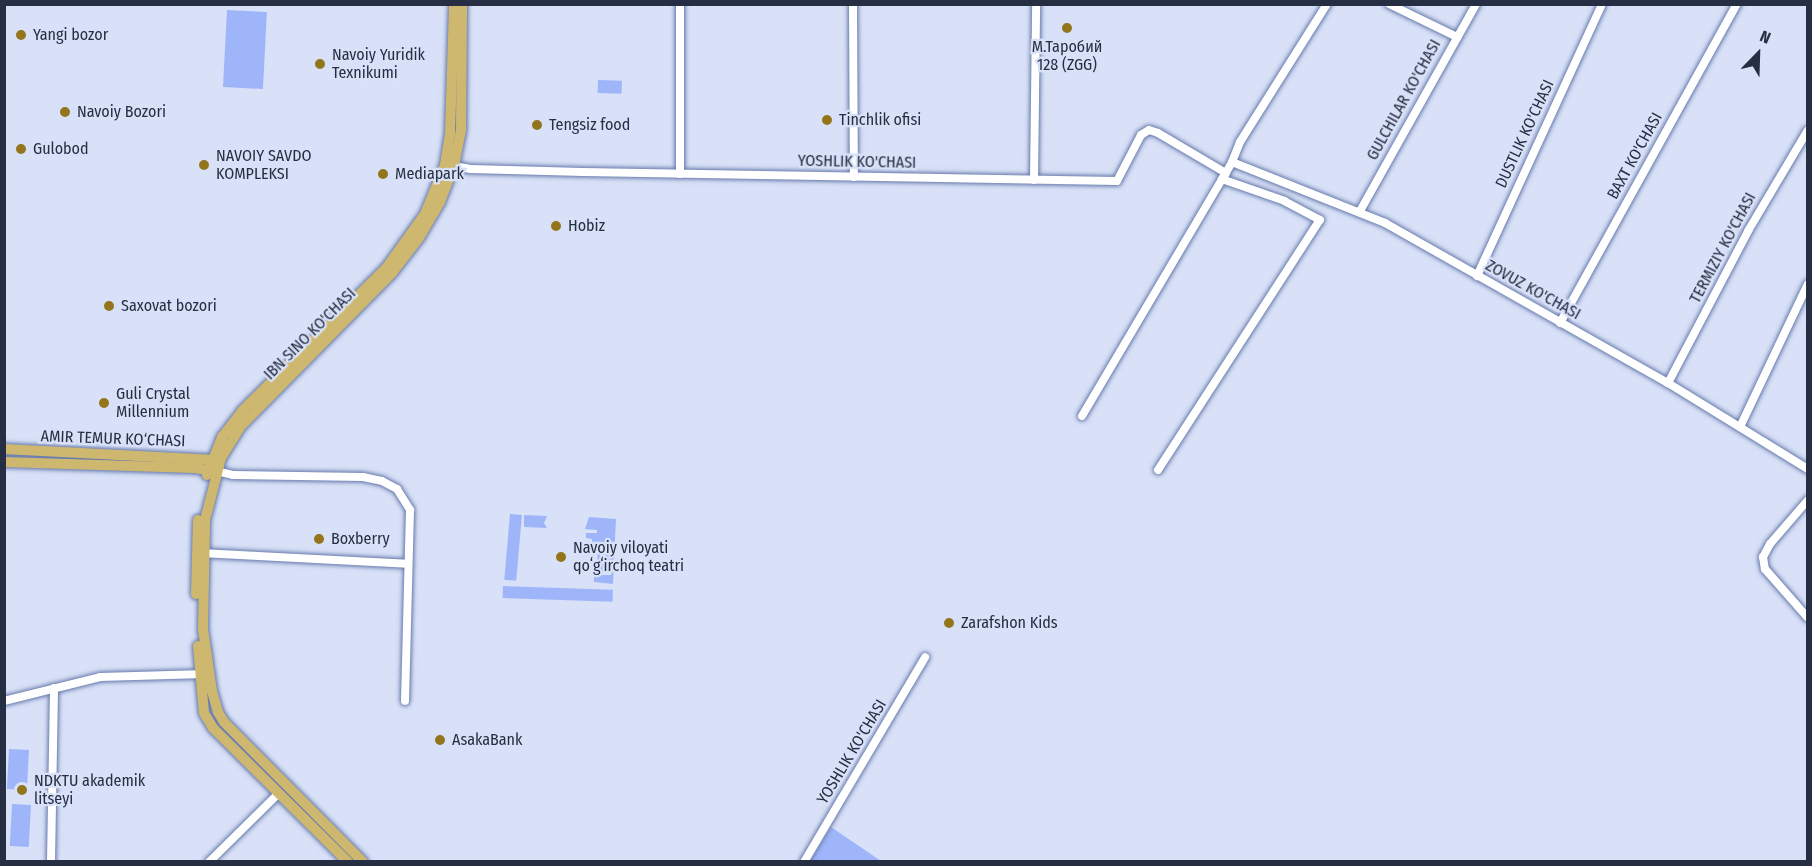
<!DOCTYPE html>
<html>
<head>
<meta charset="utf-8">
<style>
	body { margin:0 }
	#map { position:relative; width:1812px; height:866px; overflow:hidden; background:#d8e1f7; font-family:"Fira Sans Condensed",sans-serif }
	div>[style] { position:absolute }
	.green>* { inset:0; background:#9eb6f9; transform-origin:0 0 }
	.roads { filter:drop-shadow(0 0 2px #677aac) drop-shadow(0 0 2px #677aac) }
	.minor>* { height:8px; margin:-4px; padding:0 4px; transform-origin:4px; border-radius:4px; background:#fff }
	.major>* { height:10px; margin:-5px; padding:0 5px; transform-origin:5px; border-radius:5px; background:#ceb870 }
	.dots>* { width:16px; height:16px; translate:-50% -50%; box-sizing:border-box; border:3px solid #d8e1f7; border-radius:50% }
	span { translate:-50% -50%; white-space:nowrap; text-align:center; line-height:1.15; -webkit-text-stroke:4.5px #d8e1f7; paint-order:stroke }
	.poi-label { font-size:16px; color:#262e43 }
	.left { translate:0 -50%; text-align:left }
	.street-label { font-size:16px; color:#262e43 }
	.frame { position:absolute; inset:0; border:6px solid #262e43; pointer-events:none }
	.north { position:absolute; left:1728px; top:24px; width:60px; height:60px; -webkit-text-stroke:4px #d8e1f7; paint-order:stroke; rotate:23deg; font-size:16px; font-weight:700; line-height:24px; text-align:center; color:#262e43 }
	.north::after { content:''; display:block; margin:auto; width:21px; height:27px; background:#262e43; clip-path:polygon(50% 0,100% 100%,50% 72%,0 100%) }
</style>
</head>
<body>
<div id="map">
	<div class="green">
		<div style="left:227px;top:10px;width:40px;height:77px;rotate:3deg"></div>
		<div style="left:598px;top:80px;width:24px;height:13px;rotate:2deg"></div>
		<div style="left:510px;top:514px;width:12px;height:66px;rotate:5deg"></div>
		<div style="clip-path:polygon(524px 515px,547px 516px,544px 523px,547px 528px,524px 527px)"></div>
		<div style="clip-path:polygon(589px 517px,616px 519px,613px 584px,594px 582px,594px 575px,611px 575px,611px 572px,597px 571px,598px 544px,592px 544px,592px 539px,586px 538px,586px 533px,597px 533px,597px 530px,585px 529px)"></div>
		<div style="left:503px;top:586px;width:110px;height:12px;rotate:2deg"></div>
		<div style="left:9px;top:749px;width:20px;height:40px;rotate:3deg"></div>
		<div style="left:12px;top:804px;width:19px;height:42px;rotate:3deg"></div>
		<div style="clip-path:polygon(831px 827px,881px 861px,810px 861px)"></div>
	</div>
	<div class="roads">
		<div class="minor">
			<div style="left:853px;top:4px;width:173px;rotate:89.7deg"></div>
			<div style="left:1389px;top:4px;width:76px;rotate:25.9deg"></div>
			<div style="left:1232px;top:162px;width:165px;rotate:21.7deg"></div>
			<div style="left:1385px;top:223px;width:325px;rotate:29.5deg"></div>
			<div style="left:1668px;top:383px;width:164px;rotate:31.6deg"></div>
			<div style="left:448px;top:165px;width:23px;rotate:10deg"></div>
			<div style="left:471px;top:169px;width:112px;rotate:1.5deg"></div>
			<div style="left:583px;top:172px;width:534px;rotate:0.97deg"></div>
			<div style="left:1117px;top:181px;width:52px;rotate:-62.4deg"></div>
			<div style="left:1141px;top:135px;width:9px;rotate:-32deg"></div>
			<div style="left:1149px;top:130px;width:9px;rotate:18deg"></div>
			<div style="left:1158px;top:133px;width:79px;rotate:30.5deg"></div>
			<div style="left:680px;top:174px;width:170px;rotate:-90deg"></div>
			<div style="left:1034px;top:180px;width:176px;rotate:-89.3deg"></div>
			<div style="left:1360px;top:211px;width:237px;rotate:-60.7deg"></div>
			<div style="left:1477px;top:276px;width:299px;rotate:-65.3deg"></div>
			<div style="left:1560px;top:323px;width:365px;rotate:-61deg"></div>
			<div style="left:1668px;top:383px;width:172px;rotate:-62.2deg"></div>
			<div style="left:1748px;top:231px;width:117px;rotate:-59.3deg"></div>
			<div style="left:1082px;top:416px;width:295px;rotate:-59.4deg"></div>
			<div style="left:1232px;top:162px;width:22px;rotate:-68deg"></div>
			<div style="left:1240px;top:142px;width:163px;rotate:-57.8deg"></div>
			<div style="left:1740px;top:427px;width:158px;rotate:-64.6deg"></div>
			<div style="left:1158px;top:470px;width:298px;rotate:-57.1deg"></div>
			<div style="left:1320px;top:220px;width:40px;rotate:-152deg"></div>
			<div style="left:1285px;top:201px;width:67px;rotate:-160.8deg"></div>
			<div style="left:216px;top:471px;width:17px;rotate:13deg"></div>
			<div style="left:233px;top:475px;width:130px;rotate:0.9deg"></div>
			<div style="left:363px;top:477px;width:19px;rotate:12deg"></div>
			<div style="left:382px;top:481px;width:17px;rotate:28deg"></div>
			<div style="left:397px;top:489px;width:25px;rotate:58deg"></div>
			<div style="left:410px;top:510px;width:191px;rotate:91.5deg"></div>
			<div style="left:1808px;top:500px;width:58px;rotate:130.8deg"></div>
			<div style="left:1770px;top:544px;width:15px;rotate:118deg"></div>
			<div style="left:1763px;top:557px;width:12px;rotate:81deg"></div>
			<div style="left:1765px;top:569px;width:65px;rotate:48.7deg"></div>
			<div style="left:200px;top:553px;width:208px;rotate:3deg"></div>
			<div style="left:4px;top:701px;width:99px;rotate:-14deg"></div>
			<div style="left:100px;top:677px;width:105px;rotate:-1.6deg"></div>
			<div style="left:51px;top:862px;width:174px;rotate:-89deg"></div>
			<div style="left:209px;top:862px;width:98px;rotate:-44.6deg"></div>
			<div style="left:804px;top:862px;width:238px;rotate:-59.4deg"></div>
		</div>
		<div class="major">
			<div style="left:4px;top:449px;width:212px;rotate:3deg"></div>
			<div style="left:4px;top:462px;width:191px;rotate:1.8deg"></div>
			<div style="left:195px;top:468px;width:19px;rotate:9deg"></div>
			<div style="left:207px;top:475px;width:41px;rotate:-68.5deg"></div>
			<div style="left:222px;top:437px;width:33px;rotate:-52deg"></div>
			<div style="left:242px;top:411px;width:204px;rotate:-44.8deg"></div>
			<div style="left:387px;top:267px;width:65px;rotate:-54.4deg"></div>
			<div style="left:425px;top:214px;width:53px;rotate:-67.8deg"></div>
			<div style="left:445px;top:165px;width:31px;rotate:-81deg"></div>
			<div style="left:450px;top:134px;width:130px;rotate:-88.2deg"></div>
			<div style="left:196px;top:594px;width:74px;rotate:-88.5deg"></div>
			<div style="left:198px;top:646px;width:67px;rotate:84.9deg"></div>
			<div style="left:204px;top:713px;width:17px;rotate:59deg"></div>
			<div style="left:213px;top:728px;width:190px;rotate:44.8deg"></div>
			<div style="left:363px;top:862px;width:197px;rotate:-134.8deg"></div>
			<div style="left:224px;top:722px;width:12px;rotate:-121deg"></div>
			<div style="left:218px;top:712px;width:22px;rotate:-106deg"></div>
			<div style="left:212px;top:691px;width:63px;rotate:-98.3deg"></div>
			<div style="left:203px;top:629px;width:109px;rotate:-88.9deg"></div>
			<div style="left:205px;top:520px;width:64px;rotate:-75.5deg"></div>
			<div style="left:221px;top:458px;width:39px;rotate:-58deg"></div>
			<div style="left:242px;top:425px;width:214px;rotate:-45.4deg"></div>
			<div style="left:392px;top:273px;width:44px;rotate:-52.4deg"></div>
			<div style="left:419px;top:238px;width:42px;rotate:-59.7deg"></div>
			<div style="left:440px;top:202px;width:39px;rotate:-69deg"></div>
			<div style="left:454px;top:166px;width:38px;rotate:-79deg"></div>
			<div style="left:461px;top:129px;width:125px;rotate:-89.5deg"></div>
		</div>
	</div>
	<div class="dots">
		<div style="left:1067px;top:28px;background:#93751c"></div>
		<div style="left:21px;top:35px;background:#93751c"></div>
		<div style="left:320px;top:64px;background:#93751c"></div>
		<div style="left:65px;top:112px;background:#93751c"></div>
		<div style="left:827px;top:120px;background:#93751c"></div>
		<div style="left:537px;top:125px;background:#93751c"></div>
		<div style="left:21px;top:149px;background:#93751c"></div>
		<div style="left:204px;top:165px;background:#93751c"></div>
		<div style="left:383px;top:174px;background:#93751c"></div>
		<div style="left:556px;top:226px;background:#93751c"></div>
		<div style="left:109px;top:306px;background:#93751c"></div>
		<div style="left:104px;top:403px;background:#93751c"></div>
		<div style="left:319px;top:539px;background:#93751c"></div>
		<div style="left:561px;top:557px;background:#93751c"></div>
		<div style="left:949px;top:623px;background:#93751c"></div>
		<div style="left:440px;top:740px;background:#93751c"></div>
		<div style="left:22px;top:790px;background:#93751c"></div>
	</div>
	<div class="poi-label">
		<span class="left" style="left:33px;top:35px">Yangi bozor</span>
		<span style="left:1067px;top:56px">М.Таробий<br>128 (ZGG)</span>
		<span class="left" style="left:332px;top:64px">Navoiy Yuridik<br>Texnikumi</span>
		<span class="left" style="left:77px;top:112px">Navoiy Bozori</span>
		<span class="left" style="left:839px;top:120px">Tinchlik ofisi</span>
		<span class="left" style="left:549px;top:125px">Tengsiz food</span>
		<span class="left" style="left:33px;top:149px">Gulobod</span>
		<span class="left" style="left:216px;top:165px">NAVOIY SAVDO<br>KOMPLEKSI</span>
		<span class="left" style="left:395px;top:174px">Mediapark</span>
		<span class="left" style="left:568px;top:226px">Hobiz</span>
		<span class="left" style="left:121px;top:306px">Saxovat bozori</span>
		<span class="left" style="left:116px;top:403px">Guli Crystal<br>Millennium</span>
		<span class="left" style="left:331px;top:539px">Boxberry</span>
		<span class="left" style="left:573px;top:557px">Navoiy viloyati<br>qoʻgʻirchoq teatri</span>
		<span class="left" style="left:961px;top:623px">Zarafshon Kids</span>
		<span class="left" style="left:452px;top:740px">AsakaBank</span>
		<span class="left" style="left:34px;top:790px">NDKTU akademik<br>litseyi</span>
	</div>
	<div class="street-label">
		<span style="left:1404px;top:100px;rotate:-61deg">GULCHILAR KO'CHASI</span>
		<span style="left:1525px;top:134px;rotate:-65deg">DUSTLIK KO'CHASI</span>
		<span style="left:1635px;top:156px;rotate:-61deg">BAXT KO'CHASI</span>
		<span style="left:857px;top:162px;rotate:1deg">YOSHLIK KO'CHASI</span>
		<span style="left:1723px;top:248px;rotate:-62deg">TERMIZIY KO'CHASI</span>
		<span style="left:1533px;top:290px;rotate:29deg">ZOVUZ KO'CHASI</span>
		<span style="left:310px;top:334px;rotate:-45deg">IBN SINO KO'CHASI</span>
		<span style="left:113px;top:439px;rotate:2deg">AMIR TEMUR KO‘CHASI</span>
		<span style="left:852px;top:752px;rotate:-59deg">YOSHLIK KO'CHASI</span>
	</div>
	<div class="frame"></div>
	<div class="north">N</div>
</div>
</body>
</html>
